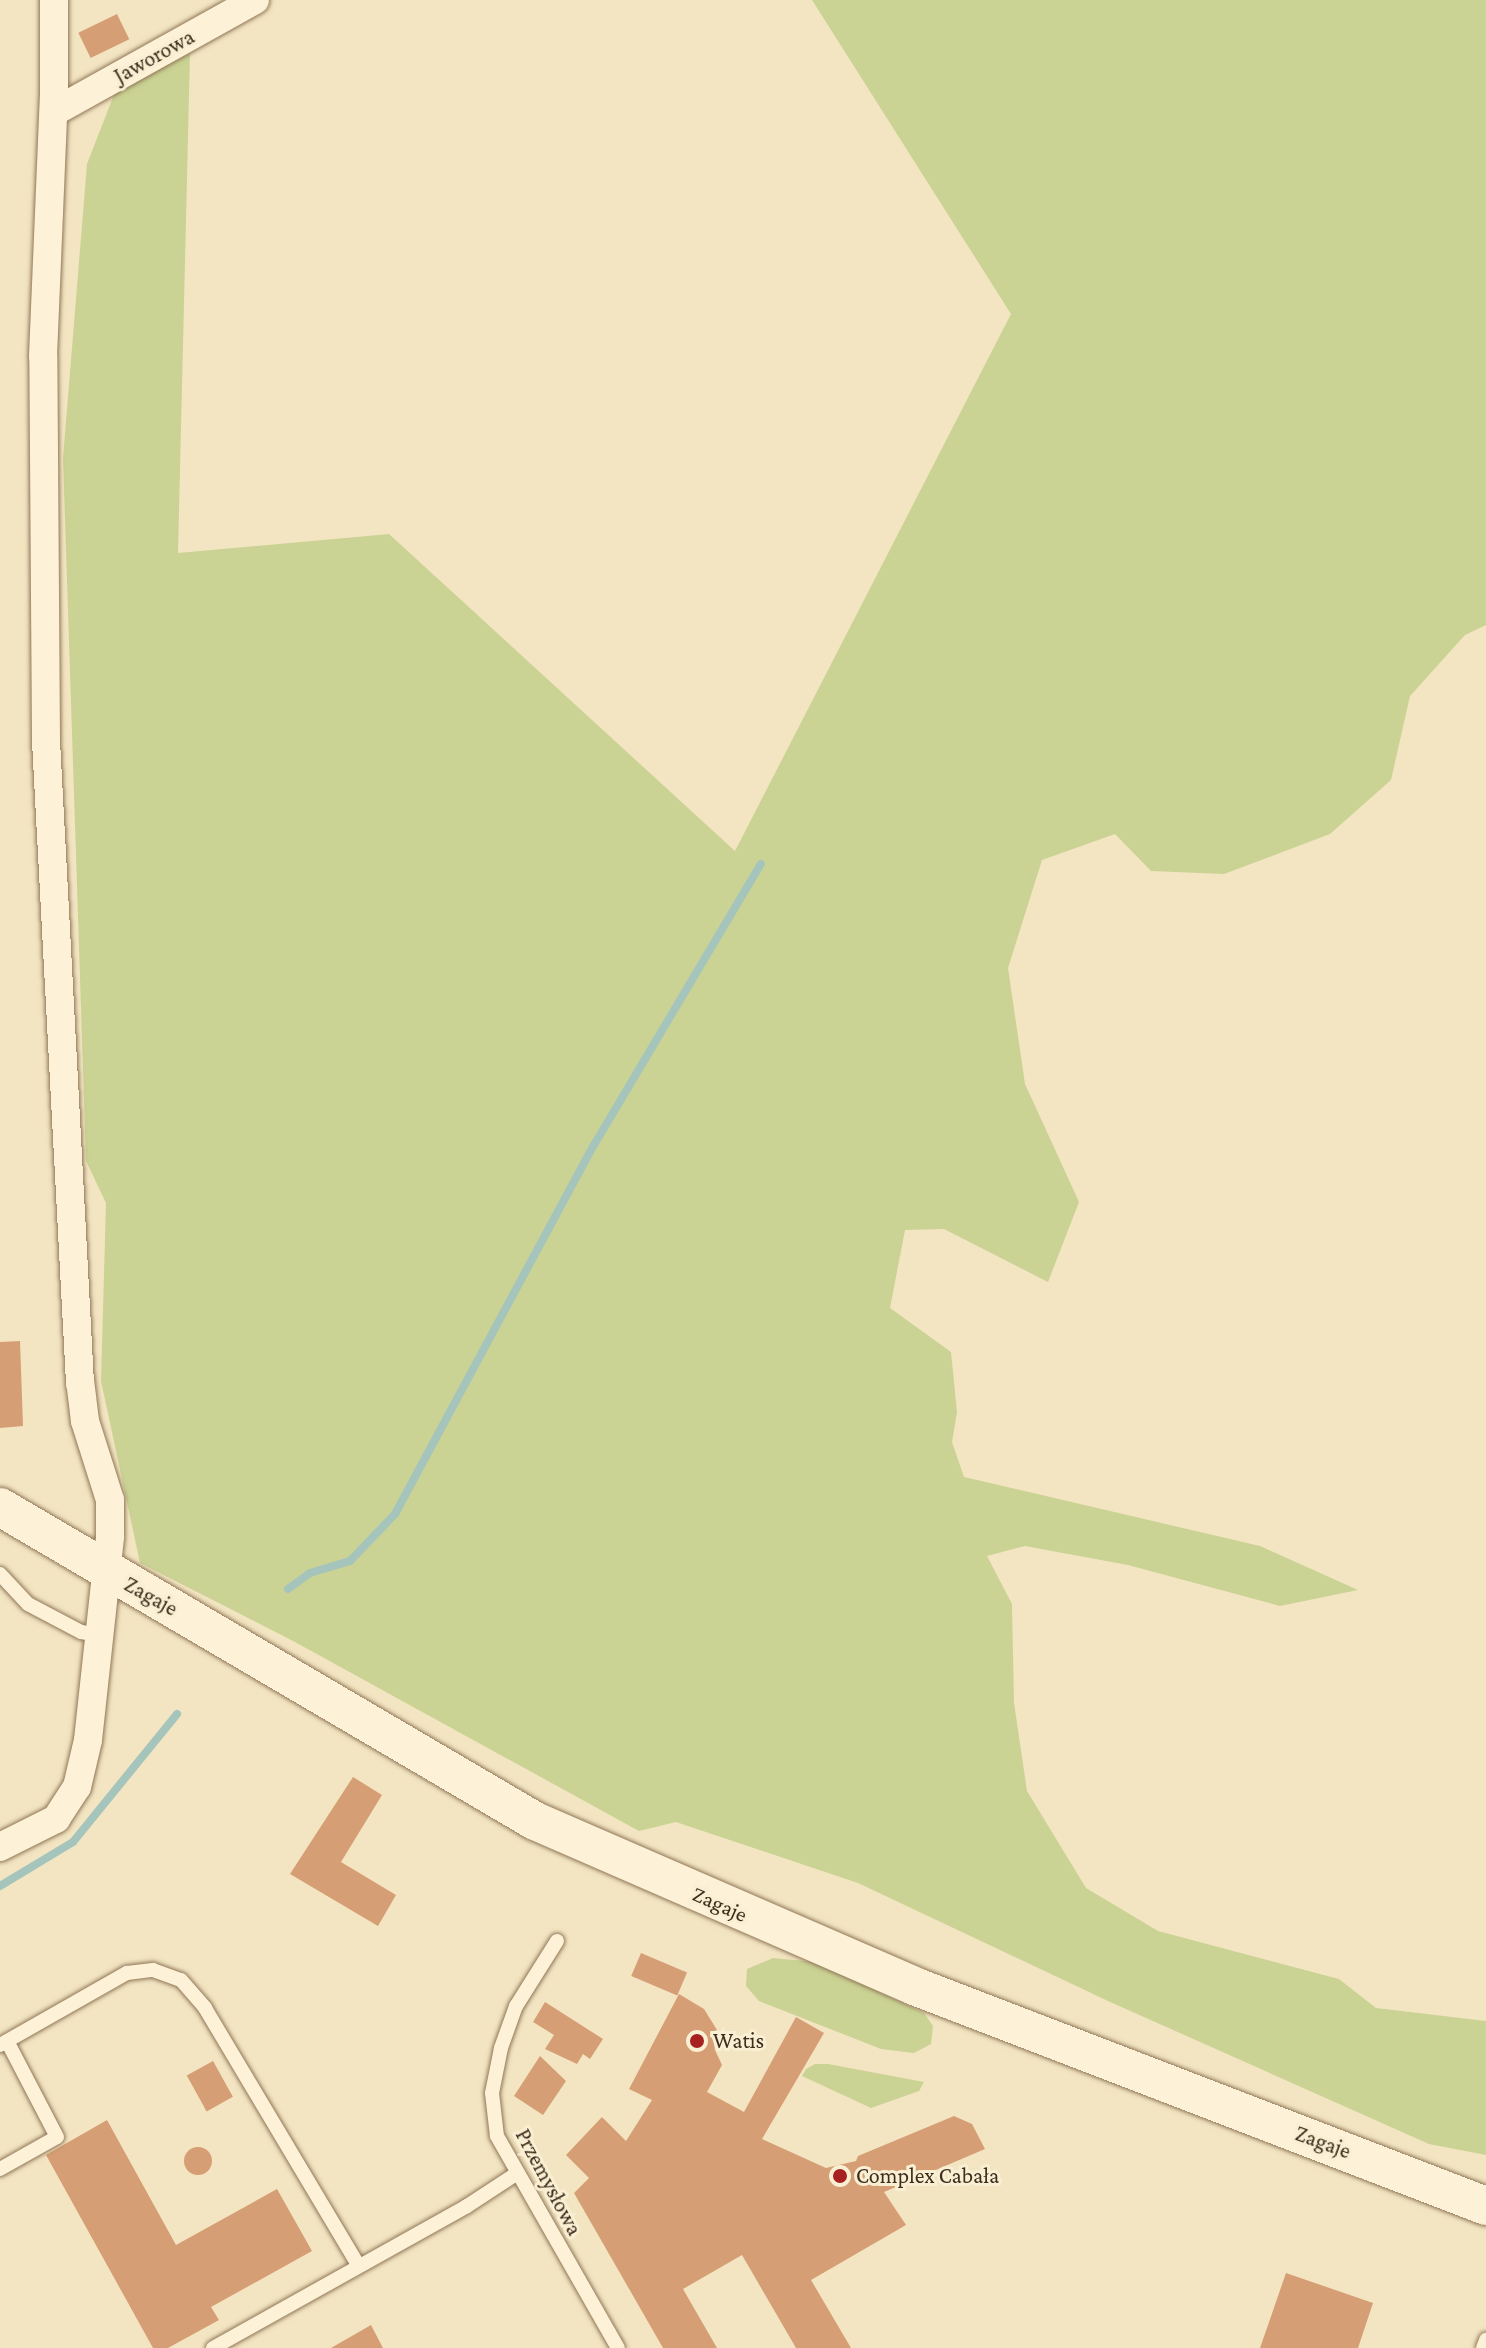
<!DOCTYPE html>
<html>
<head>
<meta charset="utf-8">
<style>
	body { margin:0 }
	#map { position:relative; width:1486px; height:2348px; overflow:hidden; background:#f3e5c2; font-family:"Crimson Pro",serif }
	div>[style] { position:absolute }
	.green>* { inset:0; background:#cad394 }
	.stream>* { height:8px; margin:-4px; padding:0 4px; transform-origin:4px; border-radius:4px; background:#a5c5bc }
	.building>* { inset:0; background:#d69e74; transform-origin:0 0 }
	.round { border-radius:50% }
	.roads { filter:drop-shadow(0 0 2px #907657) drop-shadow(0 0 2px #907657) }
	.lane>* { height:14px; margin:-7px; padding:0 7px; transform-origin:7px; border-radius:7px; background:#fdf2d7 }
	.street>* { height:28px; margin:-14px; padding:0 14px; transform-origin:14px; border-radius:14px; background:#fdf2d7 }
	.secondary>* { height:38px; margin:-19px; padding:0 19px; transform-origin:19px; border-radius:19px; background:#fdf2d7 }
	.dots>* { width:22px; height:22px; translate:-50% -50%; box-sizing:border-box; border:4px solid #f9efd3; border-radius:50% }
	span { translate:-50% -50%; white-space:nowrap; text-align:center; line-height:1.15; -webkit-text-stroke:6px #f9efd3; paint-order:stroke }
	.street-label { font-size:22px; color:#3e2d1d }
	.poi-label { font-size:22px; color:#3e2d1d }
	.left { translate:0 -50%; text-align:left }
</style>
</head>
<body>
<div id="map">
	<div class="green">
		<div style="clip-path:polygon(812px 0,1486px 0,1486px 625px,1465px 635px,1410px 696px,1391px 780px,1330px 834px,1224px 874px,1151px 871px,1115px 834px,1042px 860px,1008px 968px,1025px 1084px,1079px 1202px,1048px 1282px,944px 1229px,905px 1230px,890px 1308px,951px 1352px,957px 1412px,952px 1442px,964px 1477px,1260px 1546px,1358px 1590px,1280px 1606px,1128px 1565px,1025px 1546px,987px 1556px,1012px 1604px,1014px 1703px,1027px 1791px,1086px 1888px,1158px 1931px,1339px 1979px,1376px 2008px,1486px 2021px,1486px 2155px,1429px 2144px,1108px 2001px,858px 1883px,676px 1822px,639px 1831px,295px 1642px,140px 1563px,101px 1381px,106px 1203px,86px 1161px,63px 458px,87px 164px,115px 92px,190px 53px,178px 553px,389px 534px,735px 851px,1011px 314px)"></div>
		<div style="clip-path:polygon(773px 1958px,814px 1962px,924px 2013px,933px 2026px,931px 2044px,914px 2053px,881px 2049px,759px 2001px,746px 1986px,747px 1969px)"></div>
		<div style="clip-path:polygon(815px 2064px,828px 2064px,924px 2082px,919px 2091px,871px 2108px,802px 2076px,806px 2069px)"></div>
	</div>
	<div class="stream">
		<div style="left:288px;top:1589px;width:27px;rotate:-36deg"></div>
		<div style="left:310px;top:1573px;width:42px;rotate:-16.7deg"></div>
		<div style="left:350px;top:1561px;width:65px;rotate:-46.2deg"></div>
		<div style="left:395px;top:1514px;width:419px;rotate:-61.7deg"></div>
		<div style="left:594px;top:1145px;width:327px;rotate:-59.3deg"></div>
		<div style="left:0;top:1886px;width:85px;rotate:-31.1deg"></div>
		<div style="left:73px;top:1842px;width:165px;rotate:-50.9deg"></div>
	</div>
	<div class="building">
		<div style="left:117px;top:14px;width:28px;height:43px;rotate:64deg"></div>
		<div style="clip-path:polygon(20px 1341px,23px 1426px,0 1428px,0 1342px)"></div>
		<div style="clip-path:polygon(353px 1777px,382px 1795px,341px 1862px,396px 1895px,378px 1926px,290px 1874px)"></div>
		<div style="left:641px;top:1953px;width:50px;height:25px;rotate:23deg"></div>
		<div style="clip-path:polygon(679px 1994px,704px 2009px,717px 2030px,712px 2032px,715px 2050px,722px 2065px,707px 2092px,744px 2112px,796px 2017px,824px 2033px,762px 2139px,826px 2168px,856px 2161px,858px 2156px,954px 2116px,972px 2124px,985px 2149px,884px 2192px,906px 2225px,811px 2280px,851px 2348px,796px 2348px,742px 2255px,683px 2289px,717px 2348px,663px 2348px,574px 2193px,589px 2178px,566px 2155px,602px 2117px,626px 2141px,652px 2100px,629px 2089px)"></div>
		<div style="clip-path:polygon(545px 2002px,603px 2039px,590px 2059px,583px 2054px,577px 2064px,545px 2049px,554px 2035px,533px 2022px)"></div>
		<div style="clip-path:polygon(540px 2056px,566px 2081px,543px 2115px,514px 2096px)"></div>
		<div style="left:213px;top:2061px;width:41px;height:30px;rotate:61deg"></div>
		<div style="clip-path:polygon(107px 2120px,176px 2245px,277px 2189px,312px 2251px,211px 2307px,219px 2320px,168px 2348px,153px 2348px,46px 2155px)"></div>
		<div class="round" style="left:184px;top:2147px;width:28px;height:28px"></div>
		<div style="clip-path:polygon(1286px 2273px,1373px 2303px,1358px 2348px,1260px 2348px)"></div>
		<div style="clip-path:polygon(371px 2325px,383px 2348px,331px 2348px)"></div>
	</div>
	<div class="roads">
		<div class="lane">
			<div style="left:0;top:1574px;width:41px;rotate:47deg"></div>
			<div style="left:28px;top:1604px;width:60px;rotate:27.8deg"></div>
			<div style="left:81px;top:1632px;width:19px;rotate:9deg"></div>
			<div style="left:557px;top:1941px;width:77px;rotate:122.2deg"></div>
			<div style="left:516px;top:2006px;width:45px;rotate:109.7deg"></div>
			<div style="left:501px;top:2048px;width:46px;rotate:101.3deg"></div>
			<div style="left:492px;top:2093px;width:43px;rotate:83.4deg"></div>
			<div style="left:497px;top:2136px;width:244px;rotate:60.3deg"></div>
			<div style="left:0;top:2045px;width:146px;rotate:-29.6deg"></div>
			<div style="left:127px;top:1973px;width:26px;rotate:-7deg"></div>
			<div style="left:153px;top:1970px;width:30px;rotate:20deg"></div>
			<div style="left:181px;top:1980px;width:37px;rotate:49deg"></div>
			<div style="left:205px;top:2008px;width:299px;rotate:59.2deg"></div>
			<div style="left:0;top:2169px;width:65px;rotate:-29.3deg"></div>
			<div style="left:57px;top:2137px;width:108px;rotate:-117.5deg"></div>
			<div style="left:213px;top:2348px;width:291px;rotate:-29.2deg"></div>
			<div style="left:467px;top:2206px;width:59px;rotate:-33.1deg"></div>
			<div style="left:1483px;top:2348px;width:9px;rotate:-69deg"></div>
		</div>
		<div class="street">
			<div style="left:54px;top:112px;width:230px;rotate:-29.1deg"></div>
			<div style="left:0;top:1847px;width:63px;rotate:-26.6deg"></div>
			<div style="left:56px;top:1819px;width:38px;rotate:-57deg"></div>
			<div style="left:77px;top:1787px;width:48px;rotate:-76.8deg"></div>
			<div style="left:88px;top:1740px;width:205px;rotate:-83.8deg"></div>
			<div style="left:110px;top:1536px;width:36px;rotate:-90deg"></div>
			<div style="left:110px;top:1500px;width:83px;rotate:-107.6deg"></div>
			<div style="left:85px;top:1421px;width:38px;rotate:-97deg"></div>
			<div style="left:80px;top:1383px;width:644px;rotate:-93.03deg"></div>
			<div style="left:46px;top:740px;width:384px;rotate:-90.4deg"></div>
			<div style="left:43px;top:356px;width:263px;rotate:-87.6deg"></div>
			<div style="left:54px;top:93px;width:93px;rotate:-90deg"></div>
		</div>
		<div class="secondary">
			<div style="left:0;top:1507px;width:620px;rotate:30.41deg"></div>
			<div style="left:535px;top:1821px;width:413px;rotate:23.5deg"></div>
			<div style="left:914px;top:1986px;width:613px;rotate:21.04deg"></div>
		</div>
	</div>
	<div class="dots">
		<div style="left:697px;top:2041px;background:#a6211f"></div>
		<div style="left:840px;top:2176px;background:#a6211f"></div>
	</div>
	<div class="street-label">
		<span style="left:154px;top:56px;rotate:-29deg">Jaworowa</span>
		<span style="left:151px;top:1596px;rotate:29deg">Zagaje</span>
		<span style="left:720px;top:1904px;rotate:24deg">Zagaje</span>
		<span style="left:1323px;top:2142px;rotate:20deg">Zagaje</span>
		<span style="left:549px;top:2182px;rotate:62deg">Przemysłowa</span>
	</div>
	<div class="poi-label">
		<span class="left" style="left:713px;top:2041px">Watis</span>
		<span class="left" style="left:856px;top:2176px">Complex Cabała</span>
	</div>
</div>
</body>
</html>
